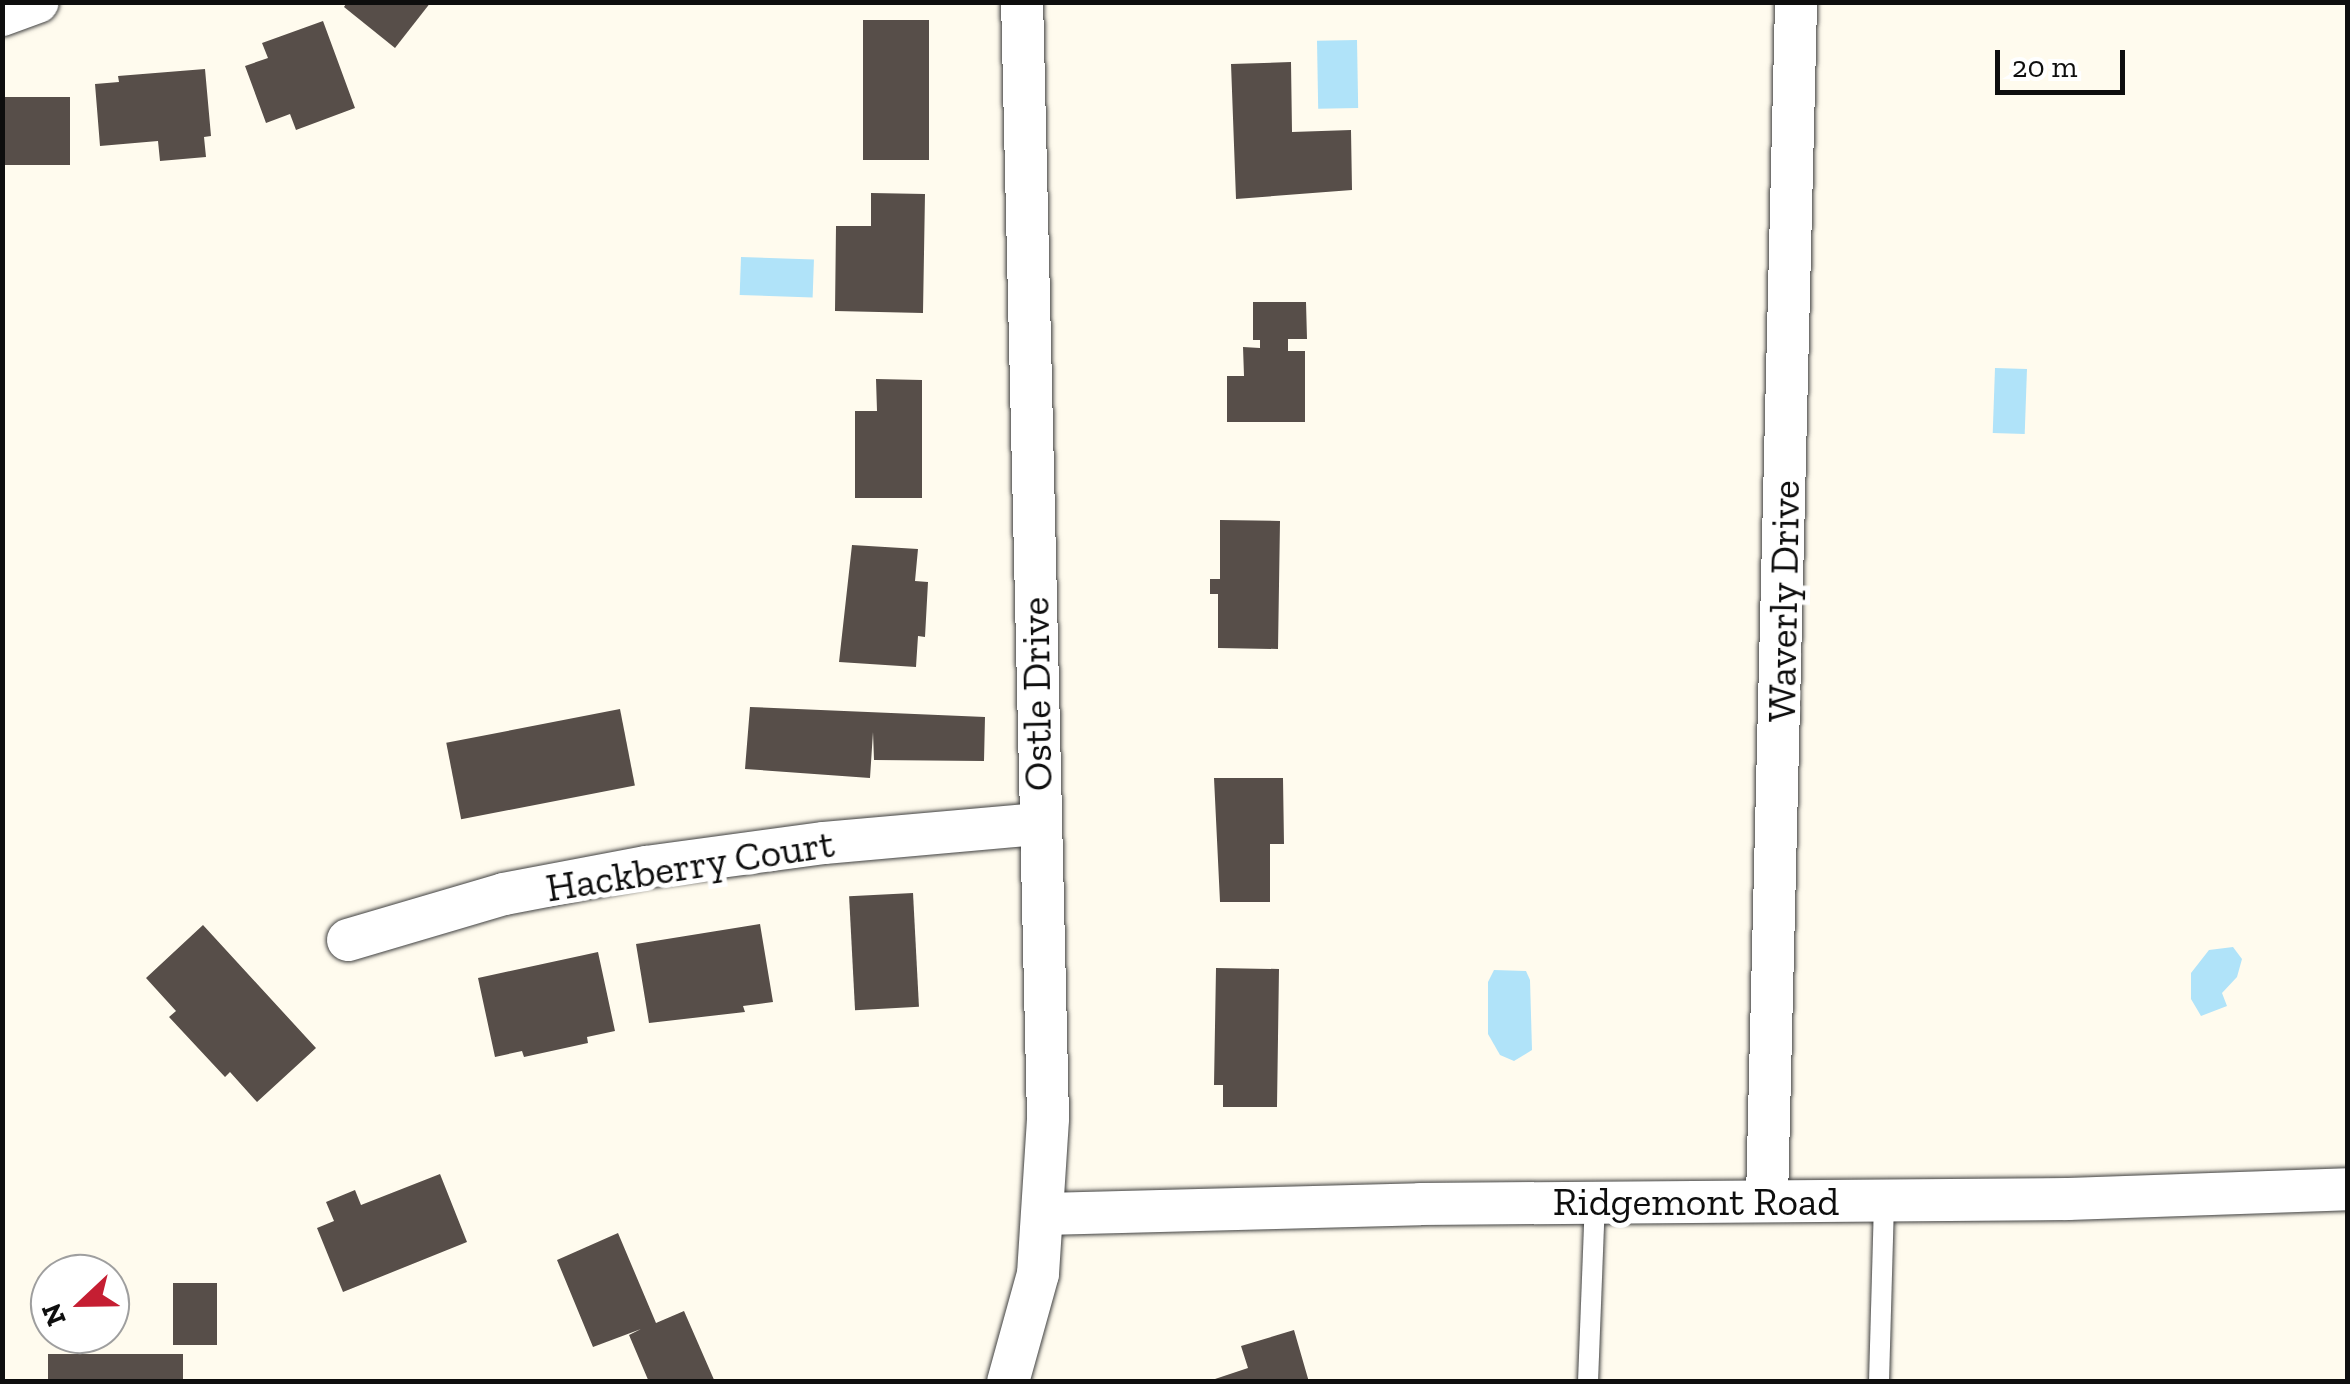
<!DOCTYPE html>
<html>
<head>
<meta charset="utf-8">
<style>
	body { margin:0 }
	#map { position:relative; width:2350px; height:1384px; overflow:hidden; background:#fffbee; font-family:"Zilla Slab",serif }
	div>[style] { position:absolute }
	.water>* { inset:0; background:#b0e3f9; transform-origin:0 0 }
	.building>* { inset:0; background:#574e49; transform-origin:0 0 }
	.roads { filter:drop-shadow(0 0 2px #414141) drop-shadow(0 0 2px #414141) }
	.service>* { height:20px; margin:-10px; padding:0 10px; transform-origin:10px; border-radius:10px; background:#fff }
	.minor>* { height:42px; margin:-21px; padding:0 21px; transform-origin:21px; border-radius:21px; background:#fff }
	span { translate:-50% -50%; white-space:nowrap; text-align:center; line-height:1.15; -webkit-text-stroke:10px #fff; paint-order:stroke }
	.street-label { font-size:40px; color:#0e0e0e }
	.frame { position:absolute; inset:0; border:5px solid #0e0e0e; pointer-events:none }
	.north { position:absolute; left:30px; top:1254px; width:100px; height:100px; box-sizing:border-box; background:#fff; border:2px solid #9f9f9f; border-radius:50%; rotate:248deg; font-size:28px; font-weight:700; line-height:40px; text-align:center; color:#0e0e0e }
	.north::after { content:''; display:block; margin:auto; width:35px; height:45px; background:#c51e32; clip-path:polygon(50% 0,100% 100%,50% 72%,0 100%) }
	.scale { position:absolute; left:1995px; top:50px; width:130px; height:45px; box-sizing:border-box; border:5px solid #0e0e0e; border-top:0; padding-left:12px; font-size:30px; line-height:35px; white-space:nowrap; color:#0e0e0e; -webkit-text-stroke:8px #fff; paint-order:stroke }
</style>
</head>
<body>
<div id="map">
	<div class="water">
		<div style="left:1357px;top:40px;width:68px;height:40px;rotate:89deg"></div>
		<div style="left:741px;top:257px;width:73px;height:38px;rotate:2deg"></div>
		<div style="left:1995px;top:368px;width:32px;height:65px;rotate:2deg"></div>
		<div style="clip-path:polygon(2233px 947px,2242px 959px,2237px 977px,2222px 993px,2227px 1006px,2201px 1016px,2191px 999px,2191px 973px,2209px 950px)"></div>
		<div style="clip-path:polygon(1494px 970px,1526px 971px,1530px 980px,1532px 1050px,1514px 1061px,1500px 1055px,1488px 1034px,1488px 982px)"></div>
	</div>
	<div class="building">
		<div style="clip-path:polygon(347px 2px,431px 2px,395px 48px,344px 7px)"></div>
		<div style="left:929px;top:20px;width:140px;height:66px;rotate:90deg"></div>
		<div style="clip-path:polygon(323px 21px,355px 108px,296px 130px,290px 114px,266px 123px,245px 66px,268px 58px,262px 43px)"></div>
		<div style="clip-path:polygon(1291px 62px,1292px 132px,1351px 130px,1352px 190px,1236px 199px,1231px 64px)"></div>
		<div style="clip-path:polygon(205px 69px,211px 136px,204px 137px,206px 157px,160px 161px,158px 141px,100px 146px,95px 84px,119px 82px,118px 76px)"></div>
		<div style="left:70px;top:97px;width:68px;height:67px;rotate:90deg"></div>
		<div style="clip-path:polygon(871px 193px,925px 194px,923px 313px,835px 311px,836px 226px,871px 226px)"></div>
		<div style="clip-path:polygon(1253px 302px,1306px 302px,1307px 339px,1288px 339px,1288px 351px,1305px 351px,1305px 422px,1227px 422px,1227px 376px,1244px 376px,1243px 347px,1260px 348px,1260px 340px,1253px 340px)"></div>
		<div style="clip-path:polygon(876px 379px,922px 380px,922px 498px,855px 498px,855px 411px,877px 411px)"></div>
		<div style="clip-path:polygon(1220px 520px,1280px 521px,1278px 649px,1218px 648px,1218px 594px,1210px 594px,1210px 579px,1220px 579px)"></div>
		<div style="clip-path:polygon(852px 545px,918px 549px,915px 581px,928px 582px,925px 637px,918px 636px,916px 667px,839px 662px)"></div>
		<div style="clip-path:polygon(750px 707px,985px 717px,984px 761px,874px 760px,873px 732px,870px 778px,745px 769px)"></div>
		<div style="left:620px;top:709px;width:78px;height:177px;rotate:79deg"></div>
		<div style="clip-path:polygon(1214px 778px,1283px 778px,1284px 844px,1270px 844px,1270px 902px,1220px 902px)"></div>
		<div style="left:913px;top:893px;width:114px;height:64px;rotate:87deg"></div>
		<div style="clip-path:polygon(760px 924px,773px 1002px,743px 1006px,745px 1012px,649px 1023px,636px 944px)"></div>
		<div style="clip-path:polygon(203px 925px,316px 1048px,257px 1102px,230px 1072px,225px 1077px,169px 1017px,176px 1011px,146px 978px)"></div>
		<div style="clip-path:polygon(598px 952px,615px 1031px,587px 1037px,588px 1043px,524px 1057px,522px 1051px,495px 1057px,478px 978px)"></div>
		<div style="clip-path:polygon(1216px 968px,1279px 969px,1277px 1107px,1223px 1107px,1223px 1085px,1214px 1085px)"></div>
		<div style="clip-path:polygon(440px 1174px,467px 1242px,343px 1292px,317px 1228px,334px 1221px,326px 1202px,355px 1190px,361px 1205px)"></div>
		<div style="clip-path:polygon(618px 1233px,656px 1323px,684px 1311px,715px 1382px,649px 1382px,629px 1335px,641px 1329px,593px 1347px,557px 1260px)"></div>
		<div style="left:173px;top:1283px;width:44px;height:62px"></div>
		<div style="clip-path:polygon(1294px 1330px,1309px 1382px,1206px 1382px,1248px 1368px,1241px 1346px)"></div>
		<div style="left:48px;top:1354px;width:135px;height:28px"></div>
	</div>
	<div class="roads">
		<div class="service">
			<div style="left:1588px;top:1382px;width:181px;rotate:-87.8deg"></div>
			<div style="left:1879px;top:1382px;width:183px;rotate:-88.4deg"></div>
		</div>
		<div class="minor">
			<div style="left:2px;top:15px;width:38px;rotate:-20deg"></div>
			<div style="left:348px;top:940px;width:163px;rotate:-16.4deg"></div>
			<div style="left:504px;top:894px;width:145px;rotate:-10.8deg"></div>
			<div style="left:646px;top:867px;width:180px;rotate:-7.7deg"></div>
			<div style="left:824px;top:843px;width:216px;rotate:-5.1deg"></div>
			<div style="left:1767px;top:1199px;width:1197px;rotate:-88.61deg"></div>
			<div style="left:1045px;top:1214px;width:375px;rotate:-1.5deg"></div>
			<div style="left:1420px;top:1204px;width:648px;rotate:-0.44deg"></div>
			<div style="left:2068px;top:1199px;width:280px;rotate:-2deg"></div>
			<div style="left:1008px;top:1382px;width:112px;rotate:-74.5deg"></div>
			<div style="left:1038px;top:1274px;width:156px;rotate:-86.3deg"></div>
			<div style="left:1048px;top:1118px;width:1116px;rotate:-91.33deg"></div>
		</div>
	</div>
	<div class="street-label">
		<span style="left:1783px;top:601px;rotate:-89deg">Waverly Drive</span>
		<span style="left:1036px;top:694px;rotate:-91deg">Ostle Drive</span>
		<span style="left:690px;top:865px;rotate:-9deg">Hackberry Court</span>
		<span style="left:1696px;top:1201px">Ridgemont Road</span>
	</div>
	<div class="frame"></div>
	<div class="north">N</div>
	<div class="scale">20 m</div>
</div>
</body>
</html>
